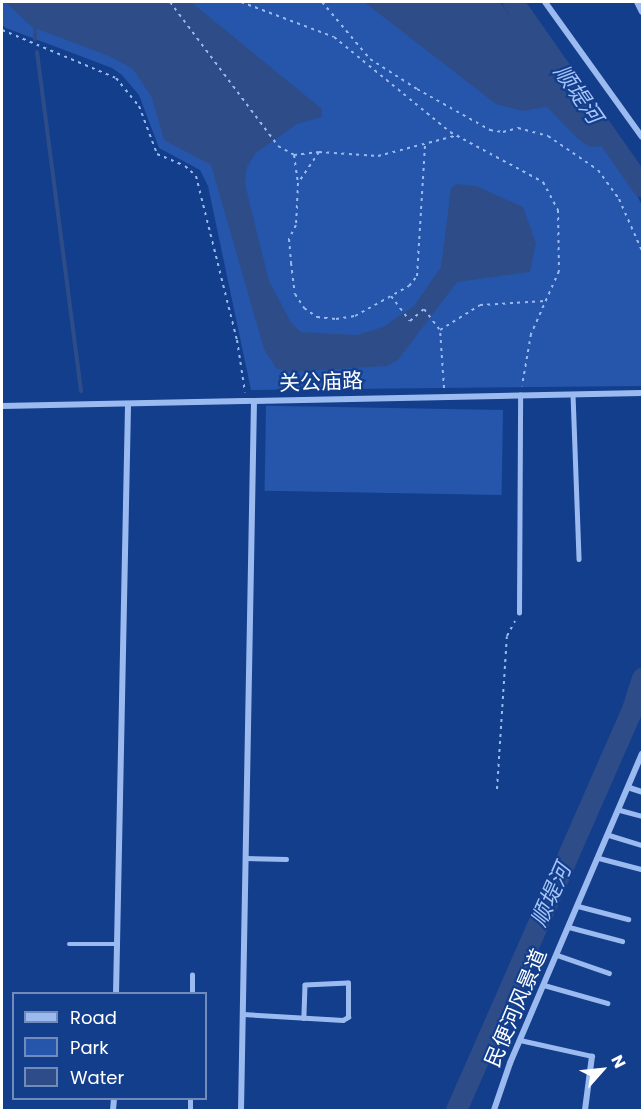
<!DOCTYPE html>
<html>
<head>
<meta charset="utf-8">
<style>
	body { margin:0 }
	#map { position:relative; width:644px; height:1112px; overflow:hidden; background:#133e8c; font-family:Poppins,"Noto Sans SC",sans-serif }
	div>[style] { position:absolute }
	.green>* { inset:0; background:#2556ab; transform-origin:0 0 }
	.water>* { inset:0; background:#2e4d88 }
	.stream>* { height:4px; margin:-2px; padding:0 2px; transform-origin:2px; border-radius:2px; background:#2e4d88 }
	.river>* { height:21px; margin:-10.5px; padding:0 10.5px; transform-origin:10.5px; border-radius:10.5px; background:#2e4d88 }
	.path>* { height:2px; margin-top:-1px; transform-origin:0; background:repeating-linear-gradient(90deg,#9bbbf0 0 3px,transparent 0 7.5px) }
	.service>* { height:4.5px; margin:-2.25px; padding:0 2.25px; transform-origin:2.25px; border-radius:2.25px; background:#9bbbf0 }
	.minor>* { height:6px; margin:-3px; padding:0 3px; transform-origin:3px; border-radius:3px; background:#9bbbf0 }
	span { translate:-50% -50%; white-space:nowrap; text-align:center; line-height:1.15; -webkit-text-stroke:4.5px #133e8c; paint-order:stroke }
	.street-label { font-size:21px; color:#fff }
	.water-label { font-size:22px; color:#a7c5f8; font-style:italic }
	.frame { position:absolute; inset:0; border:3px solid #fff; pointer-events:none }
	.legend { position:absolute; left:12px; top:992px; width:195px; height:108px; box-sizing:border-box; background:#133e8c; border:2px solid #718bba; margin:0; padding:8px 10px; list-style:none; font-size:18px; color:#fff }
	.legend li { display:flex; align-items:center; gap:12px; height:30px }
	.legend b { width:30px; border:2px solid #718bba }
	.north { position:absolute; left:572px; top:1040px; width:60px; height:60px; -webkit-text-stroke:4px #133e8c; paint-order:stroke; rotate:63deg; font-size:16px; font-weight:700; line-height:24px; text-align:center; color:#fff }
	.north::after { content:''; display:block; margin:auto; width:21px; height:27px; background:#fff; clip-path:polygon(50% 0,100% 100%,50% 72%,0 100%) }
</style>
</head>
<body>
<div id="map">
	<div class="green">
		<div style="clip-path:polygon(2px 2px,499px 2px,634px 188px,642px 206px,642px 386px,251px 390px,208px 186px,200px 170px,159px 148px,139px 95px,122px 75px,112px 68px,6px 28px,2px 25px)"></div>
		<div style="left:503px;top:410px;width:85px;height:237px;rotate:91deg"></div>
	</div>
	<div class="water">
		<div style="clip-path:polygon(5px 2px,191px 2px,322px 109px,322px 117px,297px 124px,256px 153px,247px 167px,245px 184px,269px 281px,292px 324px,301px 332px,357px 335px,383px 327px,414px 306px,441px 267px,451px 188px,456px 184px,476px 186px,523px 207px,536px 243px,530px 272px,457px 282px,398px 360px,387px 366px,288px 372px,276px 368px,264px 349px,211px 165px,164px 140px,152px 98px,133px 69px,109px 56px,32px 27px)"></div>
		<div style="clip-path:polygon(364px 2px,500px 2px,605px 146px,590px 147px,579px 140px,547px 107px,523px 111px,496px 104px)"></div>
	</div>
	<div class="stream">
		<div style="left:35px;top:39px;width:10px;rotate:-90deg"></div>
		<div style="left:37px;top:52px;width:342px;rotate:82.6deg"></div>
	</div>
	<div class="river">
		<div style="left:513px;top:2px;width:225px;rotate:55deg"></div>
		<div style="left:456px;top:1110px;width:438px;rotate:-66.3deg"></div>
		<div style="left:632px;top:709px;width:33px;rotate:-72deg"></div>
	</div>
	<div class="path">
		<div style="left:170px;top:2px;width:180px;rotate:53.1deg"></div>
		<div style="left:278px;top:146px;width:18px;rotate:29deg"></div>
		<div style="left:294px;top:155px;width:25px;rotate:-7deg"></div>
		<div style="left:319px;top:152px;width:59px;rotate:3.9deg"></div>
		<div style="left:378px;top:156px;width:83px;rotate:-14.7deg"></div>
		<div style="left:241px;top:2px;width:99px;rotate:20.6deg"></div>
		<div style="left:334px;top:37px;width:150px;rotate:39.3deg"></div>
		<div style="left:450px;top:132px;width:106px;rotate:28.3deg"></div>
		<div style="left:543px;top:182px;width:32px;rotate:62deg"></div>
		<div style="left:558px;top:210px;width:61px;rotate:89.1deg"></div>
		<div style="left:559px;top:271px;width:69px;rotate:114deg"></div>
		<div style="left:531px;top:334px;width:53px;rotate:99.8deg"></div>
		<div style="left:322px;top:2px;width:75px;rotate:49.9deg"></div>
		<div style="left:370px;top:59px;width:56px;rotate:32.6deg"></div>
		<div style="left:417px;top:89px;width:84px;rotate:29.3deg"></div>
		<div style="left:490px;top:130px;width:13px;rotate:9deg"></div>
		<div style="left:503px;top:132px;width:16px;rotate:-15deg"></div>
		<div style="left:518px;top:128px;width:31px;rotate:15deg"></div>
		<div style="left:548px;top:136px;width:60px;rotate:34.2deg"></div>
		<div style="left:598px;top:170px;width:36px;rotate:54deg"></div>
		<div style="left:619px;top:199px;width:57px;rotate:66.1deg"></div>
		<div style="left:2px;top:30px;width:124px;rotate:22.8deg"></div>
		<div style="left:116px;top:78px;width:36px;rotate:51deg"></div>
		<div style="left:139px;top:106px;width:51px;rotate:69.4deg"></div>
		<div style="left:157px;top:154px;width:30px;rotate:23deg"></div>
		<div style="left:185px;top:166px;width:15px;rotate:42deg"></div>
		<div style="left:196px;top:176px;width:169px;rotate:76deg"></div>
		<div style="left:237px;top:340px;width:53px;rotate:81.3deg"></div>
		<div style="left:319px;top:152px;width:37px;rotate:124deg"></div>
		<div style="left:298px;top:183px;width:42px;rotate:92.7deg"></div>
		<div style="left:296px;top:225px;width:16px;rotate:117deg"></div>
		<div style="left:289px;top:239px;width:24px;rotate:85deg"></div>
		<div style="left:291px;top:263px;width:31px;rotate:83deg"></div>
		<div style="left:295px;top:294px;width:17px;rotate:57deg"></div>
		<div style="left:304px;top:308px;width:16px;rotate:35deg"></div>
		<div style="left:317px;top:317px;width:19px;rotate:6deg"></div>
		<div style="left:336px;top:319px;width:19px;rotate:-9deg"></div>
		<div style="left:355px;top:316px;width:62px;rotate:-29.1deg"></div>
		<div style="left:409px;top:286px;width:13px;rotate:-51deg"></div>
		<div style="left:417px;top:276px;width:132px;rotate:-86.5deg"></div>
		<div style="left:294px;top:155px;width:27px;rotate:82deg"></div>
		<div style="left:391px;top:296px;width:31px;rotate:53deg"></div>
		<div style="left:410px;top:321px;width:18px;rotate:-41deg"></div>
		<div style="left:424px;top:309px;width:26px;rotate:53deg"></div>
		<div style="left:444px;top:388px;width:58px;rotate:-93.9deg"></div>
		<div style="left:440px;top:330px;width:47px;rotate:-32deg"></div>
		<div style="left:480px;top:305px;width:65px;rotate:-3.5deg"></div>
		<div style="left:497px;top:789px;width:153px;rotate:-86.3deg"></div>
		<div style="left:507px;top:636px;width:17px;rotate:-62deg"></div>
	</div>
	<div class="service">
		<div style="left:573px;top:394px;width:165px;rotate:87.9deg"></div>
		<div style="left:519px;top:613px;width:218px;rotate:-89.7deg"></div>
		<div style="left:620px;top:810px;width:23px;rotate:15deg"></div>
		<div style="left:609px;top:835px;width:34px;rotate:17deg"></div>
		<div style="left:245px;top:858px;width:41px;rotate:1.4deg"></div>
		<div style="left:599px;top:858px;width:43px;rotate:14.7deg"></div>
		<div style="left:578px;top:906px;width:52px;rotate:14.6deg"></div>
		<div style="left:569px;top:927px;width:55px;rotate:14.8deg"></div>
		<div style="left:69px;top:944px;width:48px"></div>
		<div style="left:557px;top:955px;width:55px;rotate:19.1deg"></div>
		<div style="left:544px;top:985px;width:66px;rotate:15.9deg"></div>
		<div style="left:192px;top:994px;width:19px;rotate:-90deg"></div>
		<div style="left:243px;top:1014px;width:100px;rotate:3.4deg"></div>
		<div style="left:343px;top:1020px;width:6px;rotate:-31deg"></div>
		<div style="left:348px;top:1017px;width:34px;rotate:-90deg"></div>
		<div style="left:348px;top:983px;width:43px;rotate:177.3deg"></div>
		<div style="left:305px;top:985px;width:33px;rotate:92deg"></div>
		<div style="left:520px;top:1040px;width:74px;rotate:12.5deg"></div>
		<div style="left:190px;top:1110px;width:12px;rotate:-90deg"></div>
	</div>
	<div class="minor">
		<div style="left:545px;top:2px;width:166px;rotate:54.3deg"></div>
		<div style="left:637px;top:2px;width:11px;rotate:63deg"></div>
		<div style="left:2px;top:406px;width:640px;rotate:-1.16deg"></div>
		<div style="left:630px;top:788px;width:13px;rotate:18deg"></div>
		<div style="left:116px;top:994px;width:590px;rotate:-88.83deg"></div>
		<div style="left:113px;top:1110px;width:12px;rotate:-85deg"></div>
		<div style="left:241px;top:1110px;width:708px;rotate:-88.95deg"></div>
		<div style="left:494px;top:1110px;width:50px;rotate:-71.2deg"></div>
		<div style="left:510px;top:1063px;width:336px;rotate:-66.9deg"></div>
		<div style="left:585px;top:1110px;width:54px;rotate:-82.6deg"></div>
	</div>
	<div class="street-label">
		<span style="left:321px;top:382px;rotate:-2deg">关公庙路</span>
		<span style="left:516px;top:1008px;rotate:-67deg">民便河风景道</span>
	</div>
	<div class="water-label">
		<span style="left:578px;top:94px;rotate:55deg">顺堤河</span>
		<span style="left:551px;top:895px;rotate:-66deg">顺堤河</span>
	</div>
	<div class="frame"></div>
	<ul class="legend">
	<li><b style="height:8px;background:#9bbbf0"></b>Road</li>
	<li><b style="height:16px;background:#2556ab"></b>Park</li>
	<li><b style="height:16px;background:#2e4d88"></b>Water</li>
	</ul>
	<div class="north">N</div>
</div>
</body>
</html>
